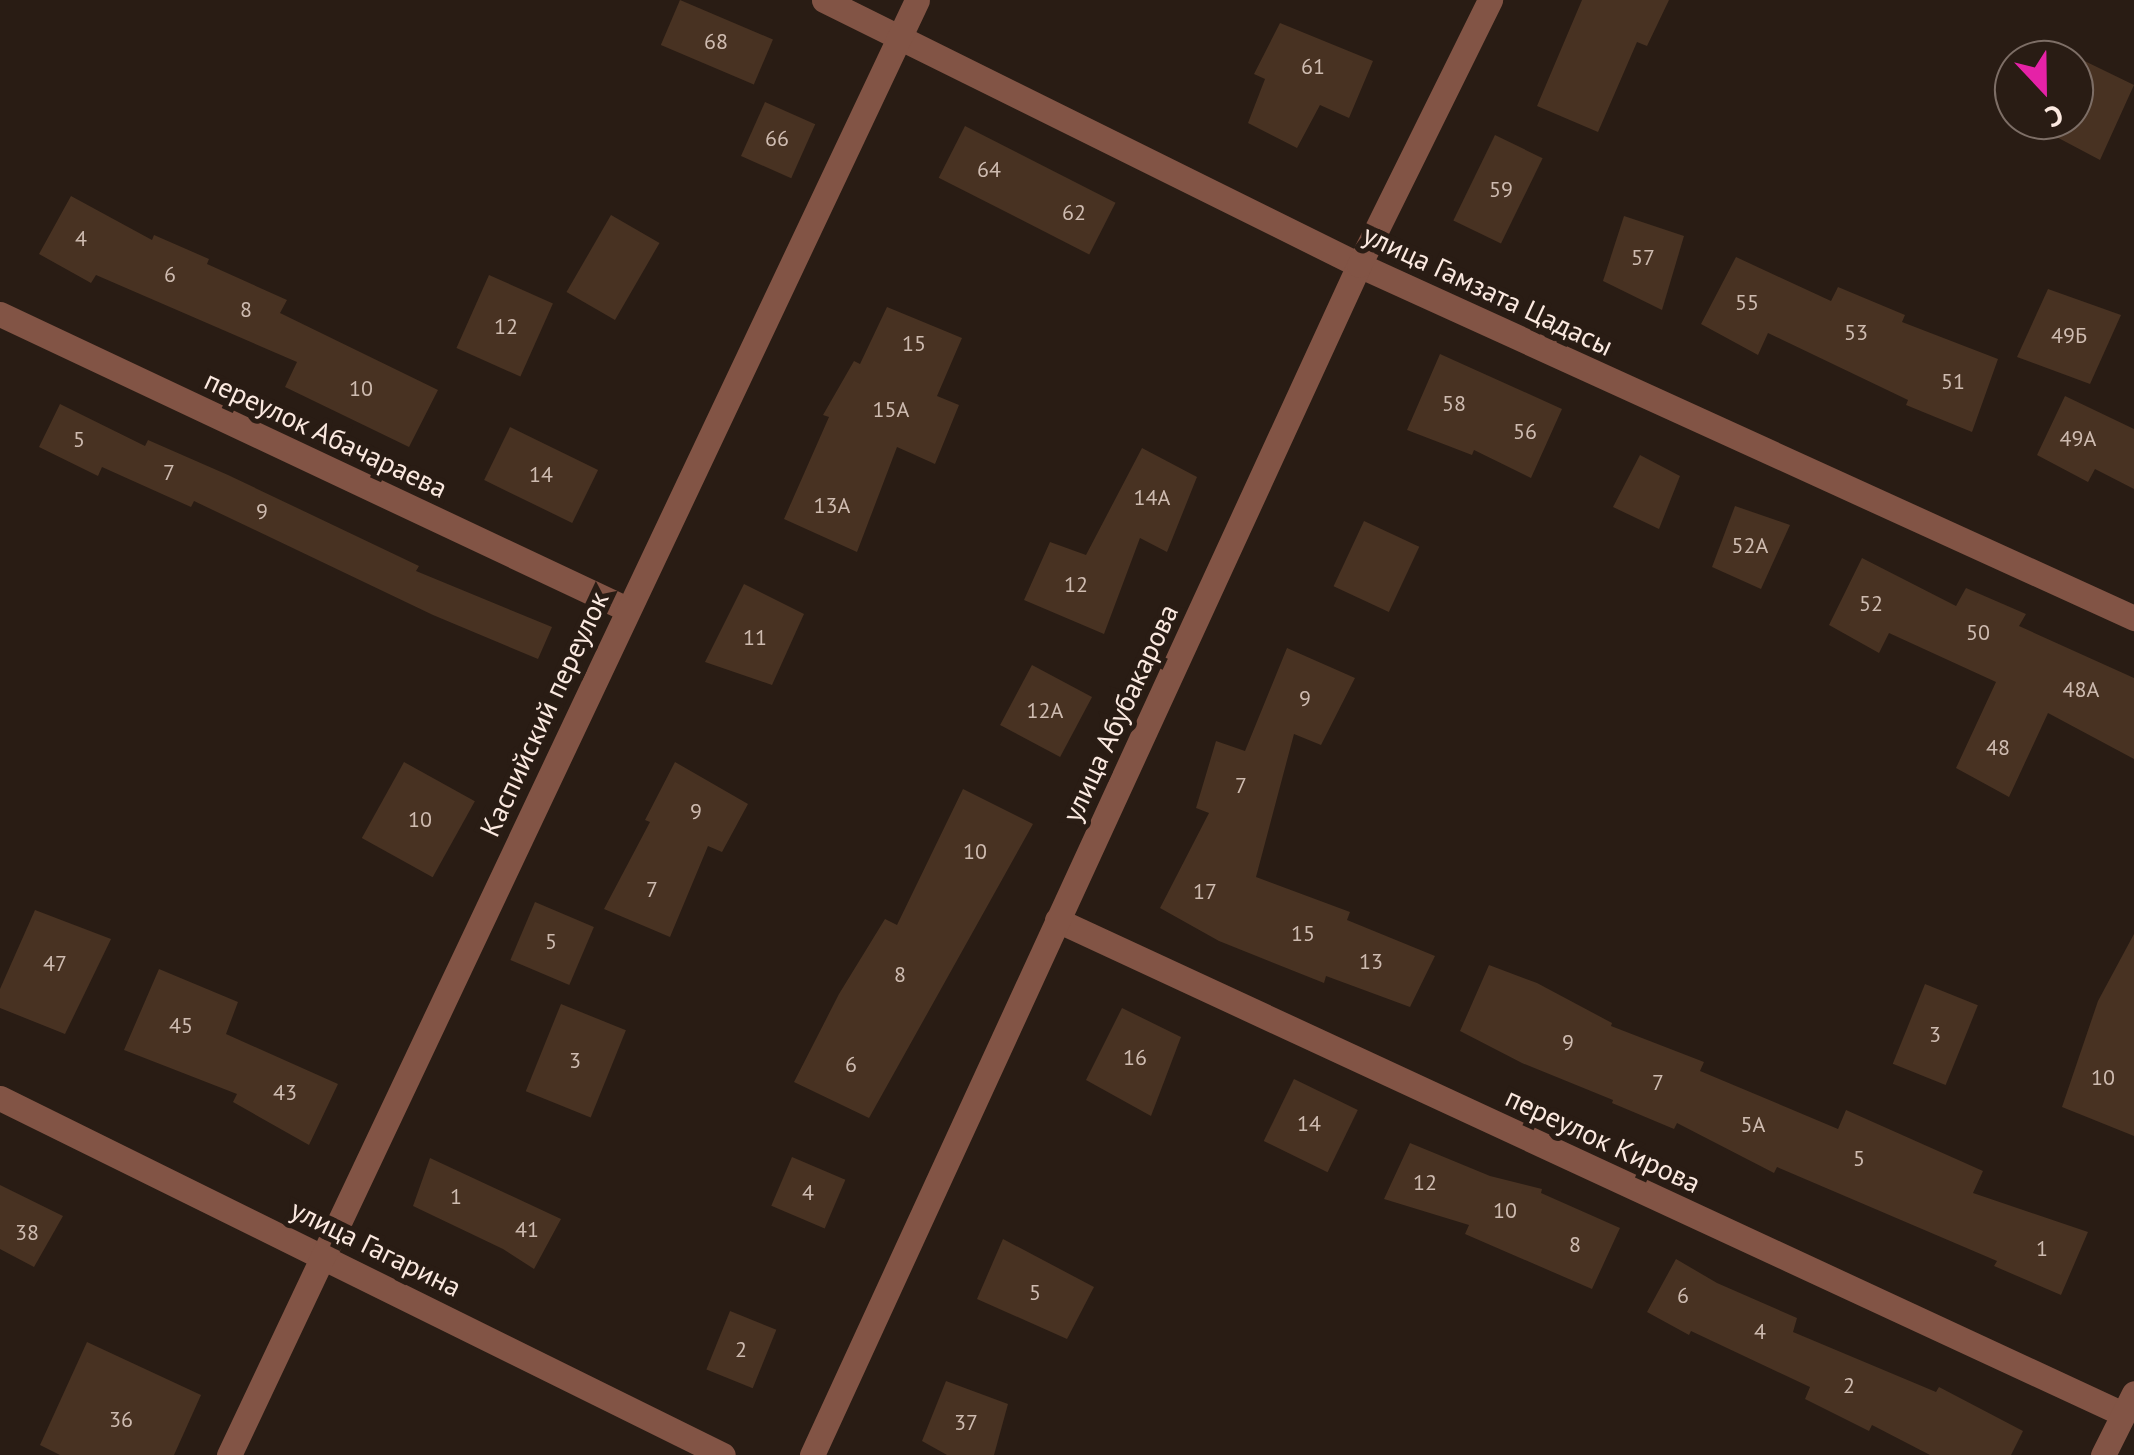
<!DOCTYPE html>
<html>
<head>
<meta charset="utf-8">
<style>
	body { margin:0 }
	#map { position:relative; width:2134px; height:1455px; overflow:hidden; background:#291c14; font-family:"PT Sans",sans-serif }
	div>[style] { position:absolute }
	.building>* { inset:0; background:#483222; transform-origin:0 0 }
	.minor>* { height:25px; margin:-12.5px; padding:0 12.5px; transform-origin:12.5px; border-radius:12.5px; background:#825445 }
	span { translate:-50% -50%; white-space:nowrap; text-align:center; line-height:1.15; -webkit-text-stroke:10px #291c14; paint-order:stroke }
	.number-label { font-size:22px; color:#cebbb0 }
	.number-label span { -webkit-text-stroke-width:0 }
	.street-label { font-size:28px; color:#fbe9e0 }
	.north { position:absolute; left:1994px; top:40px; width:100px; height:100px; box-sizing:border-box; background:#291c14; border:2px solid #7d6e66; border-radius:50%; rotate:158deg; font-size:28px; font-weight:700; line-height:40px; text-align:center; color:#fbe9e0 }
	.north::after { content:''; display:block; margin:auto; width:35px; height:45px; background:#e522a7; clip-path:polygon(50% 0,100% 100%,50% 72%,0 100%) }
</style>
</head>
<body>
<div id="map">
	<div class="building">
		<div style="left:680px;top:0;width:101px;height:49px;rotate:23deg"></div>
		<div style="clip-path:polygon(1582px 0,1669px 0,1647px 46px,1637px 42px,1598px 132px,1537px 106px)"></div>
		<div style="clip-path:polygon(1280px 23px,1373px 61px,1349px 118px,1320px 105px,1297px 148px,1248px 123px,1265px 79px,1254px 74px)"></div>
		<div style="clip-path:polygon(2064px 51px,2134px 85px,2100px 160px,2028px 122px,2074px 120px,2074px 60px,2060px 60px)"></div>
		<div style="left:765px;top:102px;width:55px;height:59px;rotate:24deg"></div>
		<div style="left:965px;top:126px;width:169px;height:58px;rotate:27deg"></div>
		<div style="left:1495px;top:135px;width:53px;height:95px;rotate:26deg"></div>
		<div style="clip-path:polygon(71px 196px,152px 240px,154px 235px,209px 259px,207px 264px,287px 300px,280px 313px,438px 390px,409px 447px,285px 387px,297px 362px,96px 275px,91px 283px,39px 254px)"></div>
		<div style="left:611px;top:215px;width:56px;height:89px;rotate:30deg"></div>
		<div style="clip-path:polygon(1624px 216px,1684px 236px,1662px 310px,1603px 281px)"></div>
		<div style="clip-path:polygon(1736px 257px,1831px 301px,1838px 287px,1905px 315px,1902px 322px,1998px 359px,1972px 432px,1906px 405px,1908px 400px,1768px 333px,1758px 355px,1701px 324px)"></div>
		<div style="left:489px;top:275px;width:70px;height:80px;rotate:24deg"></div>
		<div style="clip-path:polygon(2048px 289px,2121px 315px,2090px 384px,2017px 357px)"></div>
		<div style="clip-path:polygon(887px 307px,962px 338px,937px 396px,959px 405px,935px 464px,897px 447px,857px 552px,784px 519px,829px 417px,823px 415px,854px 361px,860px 364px)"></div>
		<div style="clip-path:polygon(1440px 354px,1562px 409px,1531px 478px,1474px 450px,1472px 455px,1407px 430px)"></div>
		<div style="clip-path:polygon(2065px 396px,2134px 429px,2134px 489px,2095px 469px,2088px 482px,2037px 455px)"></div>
		<div style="clip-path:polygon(60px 404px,145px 446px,148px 440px,228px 475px,419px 566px,416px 571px,552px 627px,538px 659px,433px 615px,194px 501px,191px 507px,102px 467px,98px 476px,39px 447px)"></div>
		<div style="left:510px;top:427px;width:98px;height:59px;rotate:26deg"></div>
		<div style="clip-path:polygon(1142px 448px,1197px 477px,1167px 552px,1140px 538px,1104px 634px,1024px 600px,1050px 542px,1086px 555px)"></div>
		<div style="clip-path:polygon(1640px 455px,1680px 476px,1659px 529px,1613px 507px)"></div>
		<div style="clip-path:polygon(1735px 506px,1790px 525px,1761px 589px,1712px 567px)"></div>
		<div style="left:1364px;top:521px;width:61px;height:72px;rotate:25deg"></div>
		<div style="clip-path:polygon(1862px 558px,1956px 606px,1966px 588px,2026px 614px,2019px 626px,2134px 678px,2134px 759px,2048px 713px,2009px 797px,1956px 768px,1996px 682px,1889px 633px,1879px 653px,1829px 625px)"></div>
		<div style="clip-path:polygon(744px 584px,804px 614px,772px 685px,705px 662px)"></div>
		<div style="clip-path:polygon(1287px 648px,1355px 678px,1321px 745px,1294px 734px,1256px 877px,1350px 912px,1347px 920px,1435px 956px,1410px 1007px,1326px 976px,1324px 983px,1219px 941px,1160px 908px,1209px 813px,1196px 808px,1216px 741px,1245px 751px)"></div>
		<div style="left:1032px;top:665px;width:68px;height:68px;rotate:28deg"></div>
		<div style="left:404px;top:762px;width:81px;height:87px;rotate:29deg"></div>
		<div style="clip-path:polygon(675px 762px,748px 804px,722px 852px,708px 846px,670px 937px,604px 909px,650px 822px,645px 820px)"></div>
		<div style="clip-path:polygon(963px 789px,1033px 824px,869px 1118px,794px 1082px,839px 994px,885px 919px,897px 925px)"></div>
		<div style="left:535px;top:902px;width:64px;height:63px;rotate:23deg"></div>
		<div style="clip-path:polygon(35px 910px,111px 939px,65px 1034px,0 1008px,0 989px)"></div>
		<div style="clip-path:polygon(2134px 934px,2134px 1136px,2062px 1107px,2098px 1001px)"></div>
		<div style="clip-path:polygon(1489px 965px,1537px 983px,1612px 1023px,1611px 1026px,1704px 1062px,1700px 1071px,1838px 1129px,1846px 1110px,1983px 1171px,1973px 1193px,2088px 1232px,2061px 1295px,1994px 1266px,1997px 1261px,1777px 1167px,1774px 1173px,1677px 1123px,1674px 1129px,1612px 1103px,1613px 1100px,1522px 1063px,1460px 1031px)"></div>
		<div style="clip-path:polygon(159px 969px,238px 1002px,226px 1034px,338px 1084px,309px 1145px,233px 1102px,237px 1094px,124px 1050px)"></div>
		<div style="left:1925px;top:984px;width:57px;height:86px;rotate:22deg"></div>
		<div style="left:561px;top:1004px;width:70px;height:94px;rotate:22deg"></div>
		<div style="clip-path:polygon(1122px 1008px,1181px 1037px,1151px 1116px,1086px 1080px)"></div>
		<div style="left:1294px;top:1079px;width:71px;height:69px;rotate:26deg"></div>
		<div style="clip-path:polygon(1410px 1143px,1490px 1176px,1542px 1189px,1541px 1193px,1620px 1228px,1592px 1289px,1465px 1234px,1469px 1225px,1384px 1199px)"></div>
		<div style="left:792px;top:1157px;width:58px;height:53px;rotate:23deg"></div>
		<div style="clip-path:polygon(430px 1158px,561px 1219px,534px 1269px,503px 1249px,413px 1206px)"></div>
		<div style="clip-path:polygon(0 1185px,63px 1216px,34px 1267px,0 1249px)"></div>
		<div style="clip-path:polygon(1003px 1239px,1094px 1287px,1067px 1339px,977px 1299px)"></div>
		<div style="clip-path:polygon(1676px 1259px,1717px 1283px,1797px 1318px,1793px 1332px,1936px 1392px,1939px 1387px,2023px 1431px,2011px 1455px,1930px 1455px,1872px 1425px,1869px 1431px,1805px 1399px,1810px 1387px,1691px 1331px,1689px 1335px,1647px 1312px)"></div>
		<div style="left:730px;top:1311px;width:50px;height:63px;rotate:22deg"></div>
		<div style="clip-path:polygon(87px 1342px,201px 1395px,174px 1455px,60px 1455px,40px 1445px)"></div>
		<div style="clip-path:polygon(946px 1381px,1008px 1404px,994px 1455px,947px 1455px,922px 1441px)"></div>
	</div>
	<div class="minor">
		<div style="left:824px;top:0;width:597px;rotate:26.35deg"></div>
		<div style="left:1359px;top:265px;width:852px;rotate:24.49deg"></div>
		<div style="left:0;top:314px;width:693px;rotate:25.2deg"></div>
		<div style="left:1057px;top:920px;width:1175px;rotate:24.86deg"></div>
		<div style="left:0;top:1098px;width:806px;rotate:26.28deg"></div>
		<div style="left:229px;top:1455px;width:1609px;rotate:-64.69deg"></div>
		<div style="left:812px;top:1455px;width:1310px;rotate:-65.31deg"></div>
		<div style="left:1359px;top:265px;width:296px;rotate:-63.7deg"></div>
		<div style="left:2103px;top:1455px;width:69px;rotate:-63.4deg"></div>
	</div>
	<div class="number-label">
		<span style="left:716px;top:42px">68</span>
		<span style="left:1313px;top:67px">61</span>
		<span style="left:777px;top:139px">66</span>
		<span style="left:989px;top:170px">64</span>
		<span style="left:1501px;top:190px">59</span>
		<span style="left:1074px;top:213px">62</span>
		<span style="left:81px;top:239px">4</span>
		<span style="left:1643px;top:258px">57</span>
		<span style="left:170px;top:275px">6</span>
		<span style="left:1747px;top:303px">55</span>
		<span style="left:246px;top:310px">8</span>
		<span style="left:506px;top:327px">12</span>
		<span style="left:1856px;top:333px">53</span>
		<span style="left:2069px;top:336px">49Б</span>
		<span style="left:914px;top:344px">15</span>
		<span style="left:1953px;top:382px">51</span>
		<span style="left:361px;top:389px">10</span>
		<span style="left:1454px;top:404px">58</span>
		<span style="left:891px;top:410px">15А</span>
		<span style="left:1525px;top:432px">56</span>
		<span style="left:2078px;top:439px">49А</span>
		<span style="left:79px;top:440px">5</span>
		<span style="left:169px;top:473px">7</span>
		<span style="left:541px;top:475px">14</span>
		<span style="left:1152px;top:498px">14А</span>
		<span style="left:832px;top:506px">13А</span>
		<span style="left:262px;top:512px">9</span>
		<span style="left:1750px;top:546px">52А</span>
		<span style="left:1076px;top:585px">12</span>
		<span style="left:1871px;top:604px">52</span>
		<span style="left:1978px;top:633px">50</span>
		<span style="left:755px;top:638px">11</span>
		<span style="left:2081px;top:690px">48А</span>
		<span style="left:1305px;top:699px">9</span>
		<span style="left:1045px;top:711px">12А</span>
		<span style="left:1998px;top:748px">48</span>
		<span style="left:1241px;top:786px">7</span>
		<span style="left:696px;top:812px">9</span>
		<span style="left:420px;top:820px">10</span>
		<span style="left:975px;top:852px">10</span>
		<span style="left:652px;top:890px">7</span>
		<span style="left:1205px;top:892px">17</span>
		<span style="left:1303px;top:934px">15</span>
		<span style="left:551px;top:942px">5</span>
		<span style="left:1371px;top:962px">13</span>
		<span style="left:55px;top:964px">47</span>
		<span style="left:900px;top:975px">8</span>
		<span style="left:181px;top:1026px">45</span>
		<span style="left:1935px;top:1035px">3</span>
		<span style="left:1568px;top:1043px">9</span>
		<span style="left:1135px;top:1058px">16</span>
		<span style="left:575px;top:1061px">3</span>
		<span style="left:851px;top:1065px">6</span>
		<span style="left:2103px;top:1078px">10</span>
		<span style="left:1658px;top:1083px">7</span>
		<span style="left:285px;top:1093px">43</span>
		<span style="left:1309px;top:1124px">14</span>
		<span style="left:1753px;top:1125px">5А</span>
		<span style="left:1859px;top:1159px">5</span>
		<span style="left:1425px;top:1183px">12</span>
		<span style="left:808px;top:1193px">4</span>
		<span style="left:456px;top:1197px">1</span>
		<span style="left:1505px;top:1211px">10</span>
		<span style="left:527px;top:1230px">41</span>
		<span style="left:27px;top:1233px">38</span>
		<span style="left:1575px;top:1245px">8</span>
		<span style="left:2042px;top:1249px">1</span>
		<span style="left:1035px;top:1293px">5</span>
		<span style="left:1683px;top:1296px">6</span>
		<span style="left:1760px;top:1332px">4</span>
		<span style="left:741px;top:1350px">2</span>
		<span style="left:1849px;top:1386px">2</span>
		<span style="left:121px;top:1420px">36</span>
		<span style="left:966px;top:1423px">37</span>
	</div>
	<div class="street-label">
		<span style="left:1488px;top:290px;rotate:25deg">улица Гамзата Цадасы</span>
		<span style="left:326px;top:434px;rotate:25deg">переулок Абачараева</span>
		<span style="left:1120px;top:713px;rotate:-65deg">улица Абубакарова</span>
		<span style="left:544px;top:714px;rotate:-65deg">Каспийский переулок</span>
		<span style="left:1603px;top:1140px;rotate:25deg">переулок Кирова</span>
		<span style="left:376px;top:1248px;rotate:26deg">улица Гагарина</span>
	</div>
	<div class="north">С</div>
</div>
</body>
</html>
